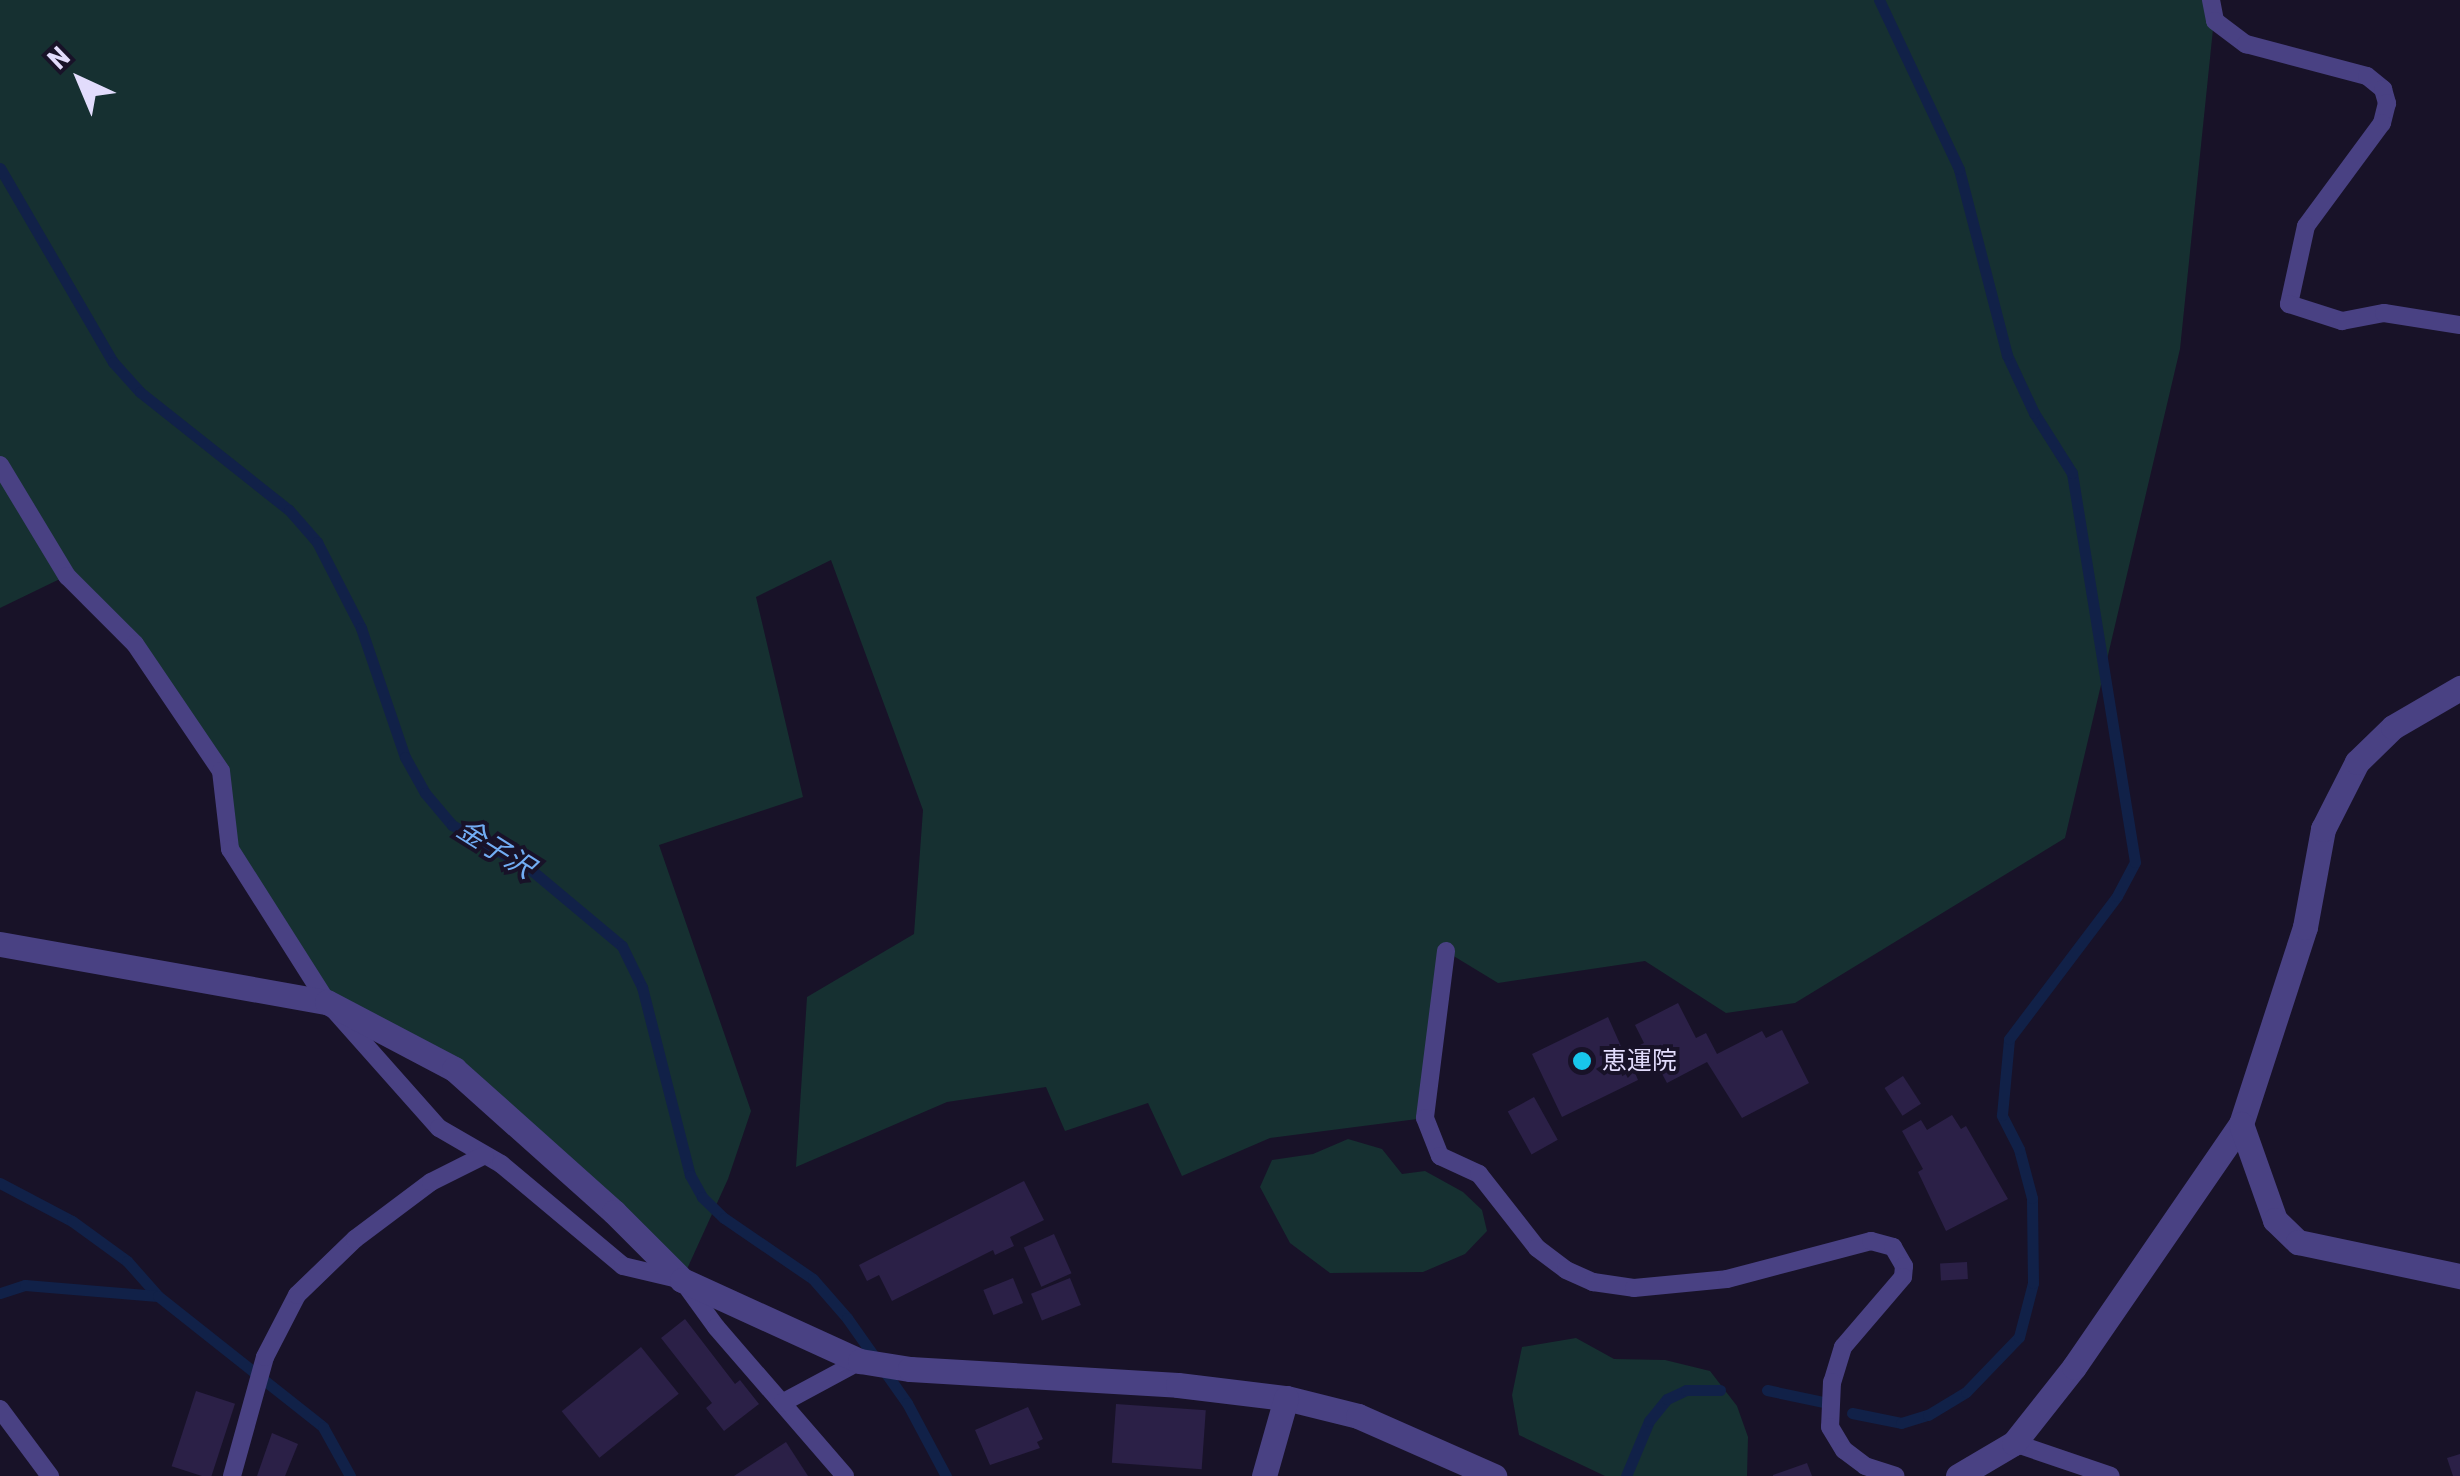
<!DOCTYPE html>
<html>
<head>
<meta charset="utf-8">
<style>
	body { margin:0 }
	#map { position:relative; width:2460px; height:1476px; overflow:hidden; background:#181228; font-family:"Roboto Condensed","Noto Sans JP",sans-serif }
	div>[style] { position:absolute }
	.green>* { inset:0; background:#163031 }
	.stream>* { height:11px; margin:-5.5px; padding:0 5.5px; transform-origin:5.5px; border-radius:5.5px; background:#112148 }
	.building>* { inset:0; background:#2b2047; transform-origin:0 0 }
	.lane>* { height:18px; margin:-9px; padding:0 9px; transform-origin:9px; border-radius:9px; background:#494183 }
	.street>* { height:25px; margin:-12.5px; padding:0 12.5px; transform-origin:12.5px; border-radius:12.5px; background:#494183 }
	.dots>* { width:28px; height:28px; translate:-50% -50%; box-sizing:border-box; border:5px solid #181228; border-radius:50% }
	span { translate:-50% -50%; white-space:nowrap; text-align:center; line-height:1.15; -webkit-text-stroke:8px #181228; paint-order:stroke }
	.poi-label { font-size:25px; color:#e2dcfc }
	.left { translate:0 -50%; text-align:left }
	.water-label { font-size:28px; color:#72adf4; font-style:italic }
	.north { position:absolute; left:30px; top:30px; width:100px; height:100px; -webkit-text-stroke:8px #181228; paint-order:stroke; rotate:316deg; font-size:28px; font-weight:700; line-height:40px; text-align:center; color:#e2dcfc }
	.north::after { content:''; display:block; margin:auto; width:35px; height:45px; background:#e2dcfc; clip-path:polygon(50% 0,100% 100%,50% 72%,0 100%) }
</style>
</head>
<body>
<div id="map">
	<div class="green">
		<div style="clip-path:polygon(0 0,2216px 0,2180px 349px,2065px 838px,1795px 1003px,1726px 1013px,1645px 961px,1498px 983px,1447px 952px,1425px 1118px,1270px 1138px,1182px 1176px,1148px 1103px,1065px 1131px,1046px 1087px,947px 1102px,796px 1167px,807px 997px,914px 934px,923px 810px,831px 560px,756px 597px,803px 797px,659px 845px,751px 1111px,728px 1179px,682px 1280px,454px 1069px,327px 1002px,230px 849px,221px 771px,135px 644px,66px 576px,0 608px)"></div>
		<div style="clip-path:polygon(1348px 1139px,1382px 1149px,1402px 1174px,1425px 1171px,1463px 1192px,1482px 1210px,1487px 1231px,1465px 1254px,1423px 1272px,1330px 1273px,1290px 1243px,1260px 1187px,1272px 1160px,1313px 1154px)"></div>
		<div style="clip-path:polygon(1576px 1338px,1614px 1359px,1665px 1360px,1710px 1371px,1737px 1406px,1748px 1437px,1747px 1476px,1605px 1476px,1519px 1435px,1512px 1395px,1522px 1347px)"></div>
	</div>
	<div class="stream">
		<div style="left:0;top:168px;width:225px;rotate:59.8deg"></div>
		<div style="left:113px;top:362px;width:40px;rotate:48deg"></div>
		<div style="left:140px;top:392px;width:190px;rotate:38.4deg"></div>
		<div style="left:289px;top:510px;width:43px;rotate:48.8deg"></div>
		<div style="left:317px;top:542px;width:97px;rotate:62.9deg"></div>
		<div style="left:361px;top:628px;width:136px;rotate:71.2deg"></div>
		<div style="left:405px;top:757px;width:41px;rotate:60.9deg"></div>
		<div style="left:425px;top:793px;width:42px;rotate:49.8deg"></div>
		<div style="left:452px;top:825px;width:90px;rotate:29.4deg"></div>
		<div style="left:530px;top:869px;width:120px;rotate:39.9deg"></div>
		<div style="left:622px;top:946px;width:46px;rotate:64deg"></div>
		<div style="left:642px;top:987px;width:194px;rotate:75.7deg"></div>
		<div style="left:690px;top:1175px;width:25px;rotate:61deg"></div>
		<div style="left:702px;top:1197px;width:30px;rotate:44deg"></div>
		<div style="left:724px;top:1218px;width:108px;rotate:34.4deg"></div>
		<div style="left:813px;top:1279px;width:52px;rotate:48.9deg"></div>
		<div style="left:847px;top:1318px;width:104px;rotate:54.8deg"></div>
		<div style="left:907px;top:1403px;width:83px;rotate:61.9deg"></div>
		<div style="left:0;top:1183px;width:81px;rotate:27.8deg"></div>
		<div style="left:72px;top:1221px;width:68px;rotate:36deg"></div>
		<div style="left:127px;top:1261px;width:47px;rotate:48.5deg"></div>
		<div style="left:0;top:1293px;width:26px;rotate:-18deg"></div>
		<div style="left:25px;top:1285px;width:133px;rotate:4.7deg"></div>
		<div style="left:158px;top:1296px;width:211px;rotate:38.4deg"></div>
		<div style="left:323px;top:1427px;width:56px;rotate:61.1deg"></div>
		<div style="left:1767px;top:1390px;width:57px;rotate:12.1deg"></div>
		<div style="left:1852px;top:1413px;width:50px;rotate:11.5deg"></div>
		<div style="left:1901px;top:1423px;width:28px;rotate:-17deg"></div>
		<div style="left:1928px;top:1415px;width:44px;rotate:-31.2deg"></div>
		<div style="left:1966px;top:1392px;width:76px;rotate:-46.1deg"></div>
		<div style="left:2019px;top:1337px;width:56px;rotate:-75.5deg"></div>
		<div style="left:2033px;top:1283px;width:85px;rotate:-90.7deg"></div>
		<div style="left:2032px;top:1198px;width:51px;rotate:-104.9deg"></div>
		<div style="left:2019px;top:1149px;width:38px;rotate:-117deg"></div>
		<div style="left:2002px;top:1115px;width:76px;rotate:-84.7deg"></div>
		<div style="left:2009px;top:1039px;width:179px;rotate:-52.9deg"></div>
		<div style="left:2117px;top:896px;width:38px;rotate:-62deg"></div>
		<div style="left:2135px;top:862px;width:394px;rotate:-99.2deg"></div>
		<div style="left:2072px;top:473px;width:71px;rotate:-122.3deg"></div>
		<div style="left:2034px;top:413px;width:64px;rotate:-115deg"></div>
		<div style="left:2007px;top:355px;width:192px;rotate:-104.5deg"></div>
		<div style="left:1959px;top:169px;width:187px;rotate:-115.3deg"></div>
		<div style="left:1626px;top:1476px;width:60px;rotate:-67.3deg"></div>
		<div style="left:1649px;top:1421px;width:28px;rotate:-51deg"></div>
		<div style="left:1667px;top:1399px;width:21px;rotate:-25deg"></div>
		<div style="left:1686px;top:1390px;width:34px"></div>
	</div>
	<div class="building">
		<div style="clip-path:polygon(1678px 1003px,1696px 1038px,1706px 1033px,1717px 1054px,1762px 1031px,1766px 1038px,1782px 1030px,1809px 1083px,1742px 1118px,1707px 1062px,1667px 1083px,1653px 1057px,1633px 1068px,1638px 1080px,1562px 1117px,1532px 1054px,1608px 1017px,1624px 1053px,1644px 1043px,1635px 1025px)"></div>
		<div style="left:1903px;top:1076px;width:33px;height:22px;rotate:57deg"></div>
		<div style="left:1534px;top:1097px;width:49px;height:30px;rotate:61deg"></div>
		<div style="clip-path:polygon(1952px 1115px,1961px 1129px,1966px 1126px,2008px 1199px,1946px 1231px,1918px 1172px,1923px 1169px,1902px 1131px,1921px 1120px,1927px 1130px)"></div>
		<div style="clip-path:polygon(1024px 1181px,1044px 1220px,1010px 1237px,1014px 1246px,995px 1255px,993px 1250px,892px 1301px,879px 1275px,867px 1281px,859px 1265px)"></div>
		<div style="left:1054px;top:1234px;width:43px;height:33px;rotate:66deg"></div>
		<div style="left:1967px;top:1262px;width:17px;height:27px;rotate:87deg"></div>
		<div style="left:1013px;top:1278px;width:27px;height:32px;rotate:68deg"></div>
		<div style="left:1070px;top:1278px;width:29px;height:42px;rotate:68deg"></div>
		<div style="clip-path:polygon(685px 1319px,735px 1384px,740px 1380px,759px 1404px,724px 1431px,706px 1408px,712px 1403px,661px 1338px)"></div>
		<div style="left:641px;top:1347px;width:60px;height:102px;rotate:51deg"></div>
		<div style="left:196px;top:1391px;width:41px;height:79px;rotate:18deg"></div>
		<div style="left:1116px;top:1404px;width:90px;height:59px;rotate:4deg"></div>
		<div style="clip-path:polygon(1028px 1407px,1043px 1439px,1037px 1442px,1040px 1448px,990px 1465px,975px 1430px)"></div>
		<div style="clip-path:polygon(272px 1433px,298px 1444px,285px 1476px,257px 1476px)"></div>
		<div style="clip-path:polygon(786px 1442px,808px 1476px,734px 1476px)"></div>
		<div style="clip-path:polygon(2460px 1454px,2460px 1476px,2453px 1476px,2447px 1458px)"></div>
		<div style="clip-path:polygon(1807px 1463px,1812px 1476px,1773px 1476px,1773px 1475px)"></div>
	</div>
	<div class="lane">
		<div style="left:2211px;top:0;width:21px;rotate:79deg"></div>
		<div style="left:2215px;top:21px;width:39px;rotate:37deg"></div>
		<div style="left:2246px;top:44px;width:125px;rotate:14.8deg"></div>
		<div style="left:2367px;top:76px;width:21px;rotate:39deg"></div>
		<div style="left:2383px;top:89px;width:15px;rotate:74deg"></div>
		<div style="left:2387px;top:103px;width:21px;rotate:104deg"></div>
		<div style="left:2382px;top:123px;width:128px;rotate:126.4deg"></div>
		<div style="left:2306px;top:226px;width:80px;rotate:102.3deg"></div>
		<div style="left:2289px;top:304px;width:56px;rotate:17.8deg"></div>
		<div style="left:2342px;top:321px;width:43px;rotate:-10.8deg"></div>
		<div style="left:2384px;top:313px;width:77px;rotate:9deg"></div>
		<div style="left:0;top:465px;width:130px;rotate:58.9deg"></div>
		<div style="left:67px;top:576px;width:96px;rotate:45deg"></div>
		<div style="left:135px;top:644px;width:153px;rotate:55.9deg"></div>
		<div style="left:221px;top:771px;width:79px;rotate:83.4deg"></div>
		<div style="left:230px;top:849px;width:181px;rotate:57.6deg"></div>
		<div style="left:327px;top:1002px;width:169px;rotate:48.4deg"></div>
		<div style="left:439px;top:1128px;width:72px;rotate:30.1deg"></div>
		<div style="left:501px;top:1164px;width:159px;rotate:39.9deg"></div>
		<div style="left:623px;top:1266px;width:61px;rotate:13.3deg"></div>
		<div style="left:682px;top:1280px;width:58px;rotate:54.1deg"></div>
		<div style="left:716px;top:1327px;width:197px;rotate:49.1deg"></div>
		<div style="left:1446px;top:951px;width:168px;rotate:97.2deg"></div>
		<div style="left:1425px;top:1118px;width:41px;rotate:68.5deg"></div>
		<div style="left:1440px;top:1156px;width:43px;rotate:24.8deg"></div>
		<div style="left:1479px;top:1174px;width:94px;rotate:51.9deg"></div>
		<div style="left:1537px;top:1248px;width:36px;rotate:37deg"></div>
		<div style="left:1566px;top:1270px;width:30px;rotate:24deg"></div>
		<div style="left:1593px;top:1282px;width:41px;rotate:8.3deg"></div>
		<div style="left:1634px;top:1288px;width:93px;rotate:-5.5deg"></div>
		<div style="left:1727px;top:1279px;width:149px;rotate:-14.8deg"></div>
		<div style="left:1871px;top:1241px;width:23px;rotate:15deg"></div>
		<div style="left:1893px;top:1247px;width:22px;rotate:60deg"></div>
		<div style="left:1904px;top:1266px;width:11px;rotate:95deg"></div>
		<div style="left:1903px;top:1277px;width:92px;rotate:130.6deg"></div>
		<div style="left:1843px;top:1347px;width:37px;rotate:107deg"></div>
		<div style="left:1832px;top:1382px;width:45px;rotate:92.5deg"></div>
		<div style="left:1830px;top:1427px;width:27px;rotate:59deg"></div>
		<div style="left:1844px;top:1450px;width:26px;rotate:37deg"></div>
		<div style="left:1865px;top:1466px;width:32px;rotate:18deg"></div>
		<div style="left:782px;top:1403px;width:89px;rotate:-28.3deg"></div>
		<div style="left:0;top:1409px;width:84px;rotate:53.3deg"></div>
		<div style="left:2014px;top:1443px;width:102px;rotate:18.8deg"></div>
		<div style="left:232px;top:1476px;width:123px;rotate:-74.5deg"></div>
		<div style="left:265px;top:1357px;width:70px;rotate:-62.7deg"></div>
		<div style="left:297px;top:1295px;width:81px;rotate:-44deg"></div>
		<div style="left:355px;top:1239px;width:95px;rotate:-36.9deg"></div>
		<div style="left:431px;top:1182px;width:60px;rotate:-26.6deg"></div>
	</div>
	<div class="street">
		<div style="left:0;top:944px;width:332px;rotate:10.1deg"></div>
		<div style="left:327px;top:1002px;width:144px;rotate:27.8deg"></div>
		<div style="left:454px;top:1069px;width:215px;rotate:41.8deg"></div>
		<div style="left:614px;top:1212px;width:96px;rotate:45deg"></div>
		<div style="left:682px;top:1280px;width:196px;rotate:24.5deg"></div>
		<div style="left:860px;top:1361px;width:51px;rotate:9.1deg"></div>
		<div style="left:910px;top:1369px;width:268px;rotate:3.4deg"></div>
		<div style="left:1178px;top:1385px;width:109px;rotate:6.9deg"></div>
		<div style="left:1286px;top:1398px;width:74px;rotate:14deg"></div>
		<div style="left:1358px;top:1416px;width:149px;rotate:23.8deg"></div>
		<div style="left:2241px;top:1124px;width:207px;rotate:-72deg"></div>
		<div style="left:2305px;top:927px;width:100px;rotate:-79.6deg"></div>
		<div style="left:2323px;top:829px;width:75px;rotate:-63.1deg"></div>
		<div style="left:2357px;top:762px;width:50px;rotate:-44.2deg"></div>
		<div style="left:2393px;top:727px;width:78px;rotate:-30.2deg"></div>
		<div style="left:1264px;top:1476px;width:81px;rotate:-74.2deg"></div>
		<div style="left:1958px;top:1476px;width:65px;rotate:-30.5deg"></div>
		<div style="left:2014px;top:1443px;width:97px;rotate:-51.7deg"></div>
		<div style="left:2074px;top:1367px;width:295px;rotate:-55.5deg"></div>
		<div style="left:2241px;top:1124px;width:102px;rotate:70.5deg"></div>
		<div style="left:2275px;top:1220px;width:32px;rotate:44deg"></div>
		<div style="left:2298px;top:1242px;width:166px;rotate:11.9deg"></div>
	</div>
	<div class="dots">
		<div style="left:1582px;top:1061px;background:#18c6ec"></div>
	</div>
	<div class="poi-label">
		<span class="left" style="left:1602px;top:1061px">恵運院</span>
	</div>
	<div class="water-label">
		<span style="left:495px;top:849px;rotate:32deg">金子沢</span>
	</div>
	<div class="north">N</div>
</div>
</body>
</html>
